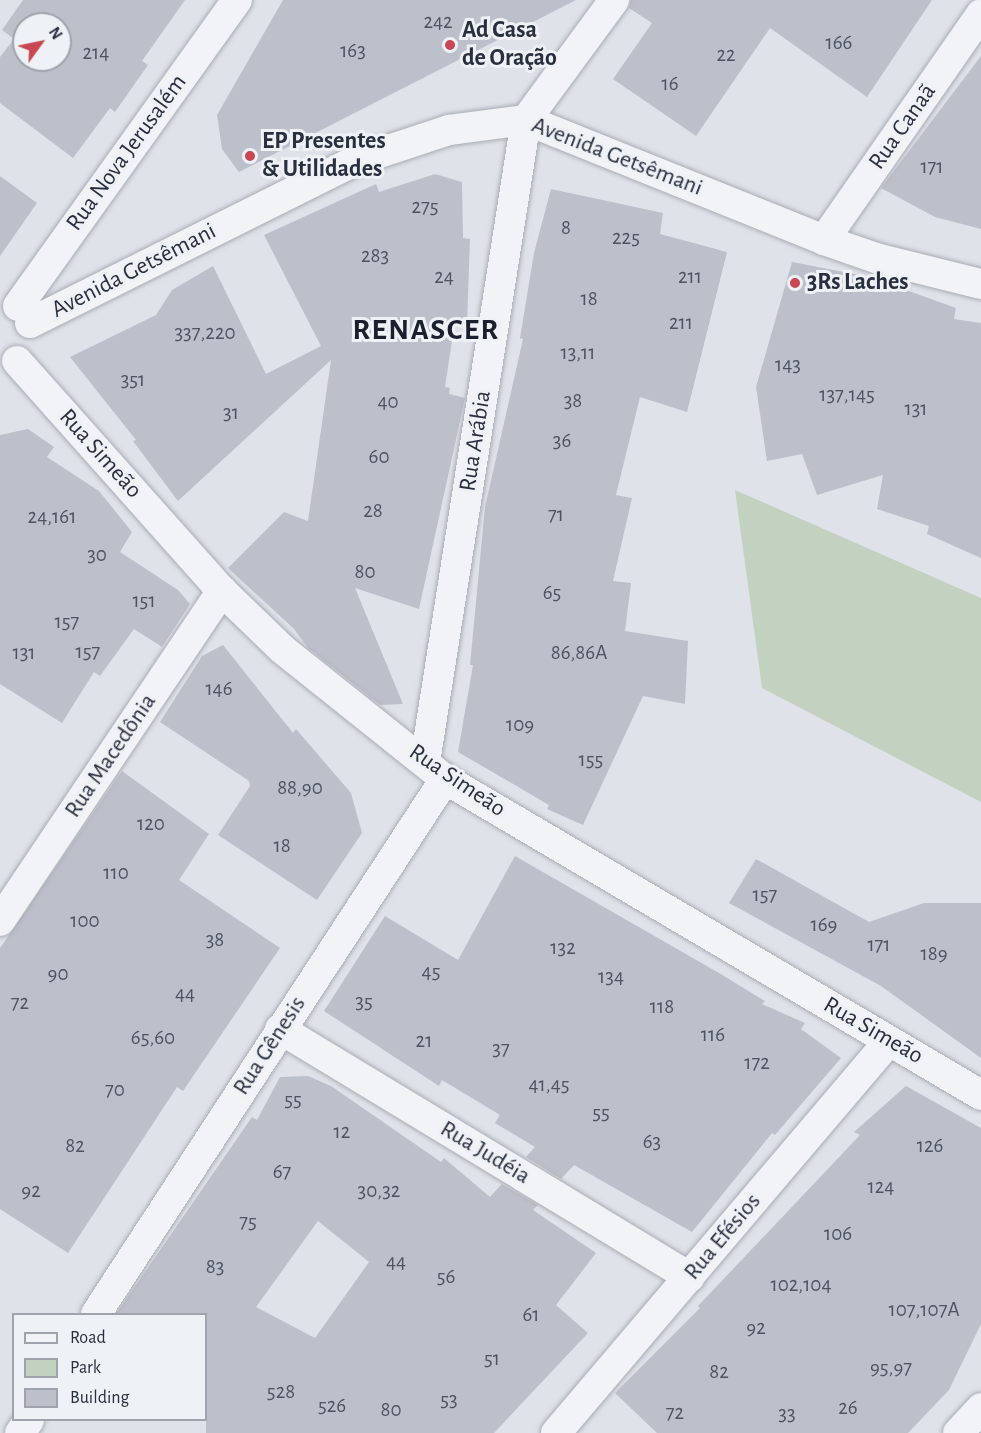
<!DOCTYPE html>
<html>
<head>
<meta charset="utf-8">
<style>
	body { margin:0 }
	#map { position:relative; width:981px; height:1433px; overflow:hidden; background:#dfe2e8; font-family:"Alegreya Sans",sans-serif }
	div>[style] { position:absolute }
	.green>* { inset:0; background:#c3d1c0 }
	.building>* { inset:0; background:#bcc0ca }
	.roads { filter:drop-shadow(0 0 2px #a8acb5) drop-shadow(0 0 2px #a8acb5) }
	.street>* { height:30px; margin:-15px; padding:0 15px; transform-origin:15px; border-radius:15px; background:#f1f3f6 }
	.dots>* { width:16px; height:16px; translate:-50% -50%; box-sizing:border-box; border:3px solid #eef1f5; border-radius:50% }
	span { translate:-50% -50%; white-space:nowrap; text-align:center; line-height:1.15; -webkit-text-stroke:6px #eef1f5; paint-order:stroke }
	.number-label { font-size:21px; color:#4d5361 }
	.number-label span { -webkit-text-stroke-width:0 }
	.poi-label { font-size:24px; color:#282f3e; font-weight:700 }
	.left { translate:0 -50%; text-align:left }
	.street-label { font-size:24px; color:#282f3e }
	.district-label { font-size:30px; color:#1b202f; font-weight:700; letter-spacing:1.5px }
	.legend { position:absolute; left:12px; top:1313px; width:195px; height:108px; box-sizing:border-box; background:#eef1f5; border:2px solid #9fa3ac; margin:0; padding:8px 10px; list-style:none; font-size:18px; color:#282f3e }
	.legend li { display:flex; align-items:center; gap:12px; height:30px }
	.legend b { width:30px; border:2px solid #9fa3ac }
	.north { position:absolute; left:12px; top:12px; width:60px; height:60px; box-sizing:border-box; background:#eef1f5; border:2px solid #9fa3ac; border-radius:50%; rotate:57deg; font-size:16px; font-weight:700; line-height:24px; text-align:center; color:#282f3e }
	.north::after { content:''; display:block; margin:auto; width:21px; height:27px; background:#c94752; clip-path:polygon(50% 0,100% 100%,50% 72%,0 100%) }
</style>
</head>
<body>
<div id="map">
	<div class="green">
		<div style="clip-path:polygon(735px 490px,981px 598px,981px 802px,762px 688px)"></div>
	</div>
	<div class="building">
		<div style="clip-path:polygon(evenodd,23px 0,185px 0,142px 61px,148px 65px,115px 112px,110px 108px,73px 158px,0 103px,0 57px,14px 39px,2px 30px,23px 0,24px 24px,60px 24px,60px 60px,24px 60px,24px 24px)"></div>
		<div style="clip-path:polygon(283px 0,576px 0,239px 172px,222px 149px,217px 115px)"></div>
		<div style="clip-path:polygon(631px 0,932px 0,867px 97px,770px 28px,696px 136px,613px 79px,652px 23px,629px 8px)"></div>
		<div style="clip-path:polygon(981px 56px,981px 229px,935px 217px,881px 188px)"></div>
		<div style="clip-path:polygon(435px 174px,462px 182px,463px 238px,470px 239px,467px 324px,455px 321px,445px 387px,450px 388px,449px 394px,465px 398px,419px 609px,355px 588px,403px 704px,380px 705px,308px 648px,294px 629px,228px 568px,284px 512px,308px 521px,331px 360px,178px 501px,133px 441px,136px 440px,70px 357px,156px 315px,172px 290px,213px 266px,266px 374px,321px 346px,264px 235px,376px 184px,379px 192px)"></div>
		<div style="clip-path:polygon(0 176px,37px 203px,0 256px)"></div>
		<div style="clip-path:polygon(551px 189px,663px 213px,660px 234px,727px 252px,687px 412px,640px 397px,616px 495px,632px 498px,613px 581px,631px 583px,625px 631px,688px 641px,685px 704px,643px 696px,583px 825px,547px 809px,549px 805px,458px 752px,473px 665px,470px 665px,485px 507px,523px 339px,520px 338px,534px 253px)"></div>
		<div style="clip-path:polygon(792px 262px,870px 277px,956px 308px,954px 319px,981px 323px,981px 558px,927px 534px,929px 526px,877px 509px,883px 475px,817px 495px,802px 454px,767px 461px,756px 387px)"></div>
		<div style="clip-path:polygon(28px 429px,54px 447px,47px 457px,99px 491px,132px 532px,120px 552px,178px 590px,190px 604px,162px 647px,134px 629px,100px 676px,94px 672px,62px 723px,0 684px,0 435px)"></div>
		<div style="clip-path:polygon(223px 645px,293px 733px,296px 729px,351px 793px,362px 833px,317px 900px,218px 835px,250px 786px,249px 781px,160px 722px,202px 656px)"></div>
		<div style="clip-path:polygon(122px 771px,209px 834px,179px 880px,280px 948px,183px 1091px,177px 1087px,68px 1253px,0 1209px,0 948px)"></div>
		<div style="clip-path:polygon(515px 856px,719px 973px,765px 1001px,762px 1004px,805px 1023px,801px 1029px,841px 1058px,775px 1135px,772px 1133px,692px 1232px,574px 1165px,561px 1179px,526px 1157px,535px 1147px,495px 1123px,500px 1115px,442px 1080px,439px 1086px,324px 1011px,385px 916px,458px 960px)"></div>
		<div style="clip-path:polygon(756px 859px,869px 922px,924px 903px,981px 903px,981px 1058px,881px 986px,729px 903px)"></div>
		<div style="clip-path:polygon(evenodd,308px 1076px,331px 1086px,441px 1162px,444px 1158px,490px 1197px,502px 1184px,538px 1205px,533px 1210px,596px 1253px,556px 1305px,588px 1333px,494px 1433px,206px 1433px,206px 1314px,116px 1314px,252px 1117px,257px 1120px,280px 1077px,308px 1076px,318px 1221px,369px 1262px,315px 1338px,256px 1307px,318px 1221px)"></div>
		<div style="clip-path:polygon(906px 1086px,981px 1128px,981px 1324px,949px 1390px,908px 1433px,657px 1433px,615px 1393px,700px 1308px,698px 1306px,860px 1135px,854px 1132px)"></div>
	</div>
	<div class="roads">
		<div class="street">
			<div style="left:824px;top:240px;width:275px;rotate:-55.2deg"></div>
			<div style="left:18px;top:306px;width:376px;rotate:-54.4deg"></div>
			<div style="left:30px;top:323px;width:363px;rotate:-26.5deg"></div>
			<div style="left:355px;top:161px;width:99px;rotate:-18.3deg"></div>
			<div style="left:449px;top:130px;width:78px;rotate:-7.4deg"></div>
			<div style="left:526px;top:120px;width:321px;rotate:21.9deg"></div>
			<div style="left:824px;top:240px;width:55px;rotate:19.1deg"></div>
			<div style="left:876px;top:258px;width:108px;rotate:13.9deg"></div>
			<div style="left:17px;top:361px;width:308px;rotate:48.3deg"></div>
			<div style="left:222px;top:591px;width:83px;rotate:44deg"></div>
			<div style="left:282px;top:649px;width:208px;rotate:38.6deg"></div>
			<div style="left:445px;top:779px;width:622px;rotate:30.52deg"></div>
			<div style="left:425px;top:762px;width:650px;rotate:-81.06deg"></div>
			<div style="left:526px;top:120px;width:149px;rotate:-53.7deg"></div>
			<div style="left:0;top:921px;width:398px;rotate:-56.1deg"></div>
			<div style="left:280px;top:1029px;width:479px;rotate:31.2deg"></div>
			<div style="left:96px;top:1314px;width:639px;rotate:-56.88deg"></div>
			<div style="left:20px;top:1433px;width:16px;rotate:-55deg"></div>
			<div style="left:556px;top:1433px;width:514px;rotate:-49.65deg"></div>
			<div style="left:958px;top:1433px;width:34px;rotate:-47deg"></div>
		</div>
	</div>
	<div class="dots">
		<div style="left:450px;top:45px;background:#c94752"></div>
		<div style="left:250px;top:156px;background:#c94752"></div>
		<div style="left:795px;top:283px;background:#c94752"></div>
	</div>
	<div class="number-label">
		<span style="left:438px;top:22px">242</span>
		<span style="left:839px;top:43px">166</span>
		<span style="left:353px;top:51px">163</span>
		<span style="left:96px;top:53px">214</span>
		<span style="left:726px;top:55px">22</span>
		<span style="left:670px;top:84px">16</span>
		<span style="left:932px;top:167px">171</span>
		<span style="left:425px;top:207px">275</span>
		<span style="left:566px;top:228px">8</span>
		<span style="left:626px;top:238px">225</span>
		<span style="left:375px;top:256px">283</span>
		<span style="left:444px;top:277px">24</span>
		<span style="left:690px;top:277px">211</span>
		<span style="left:589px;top:299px">18</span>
		<span style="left:681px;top:323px">211</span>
		<span style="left:205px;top:333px">337,220</span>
		<span style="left:578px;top:353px">13,11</span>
		<span style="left:788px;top:365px">143</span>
		<span style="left:133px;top:380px">351</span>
		<span style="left:847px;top:395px">137,145</span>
		<span style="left:573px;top:401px">38</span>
		<span style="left:388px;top:402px">40</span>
		<span style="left:916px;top:409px">131</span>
		<span style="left:231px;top:413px">31</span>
		<span style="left:562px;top:441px">36</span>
		<span style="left:379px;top:457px">60</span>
		<span style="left:373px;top:511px">28</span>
		<span style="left:556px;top:515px">71</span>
		<span style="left:52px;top:517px">24,161</span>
		<span style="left:97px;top:555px">30</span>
		<span style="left:365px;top:572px">80</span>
		<span style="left:552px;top:593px">65</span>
		<span style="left:144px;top:601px">151</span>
		<span style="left:67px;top:622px">157</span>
		<span style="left:88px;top:652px">157</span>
		<span style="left:24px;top:653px">131</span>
		<span style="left:579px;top:653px">86,86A</span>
		<span style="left:219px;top:689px">146</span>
		<span style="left:520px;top:725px">109</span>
		<span style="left:591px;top:760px">155</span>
		<span style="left:300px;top:788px">88,90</span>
		<span style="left:151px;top:824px">120</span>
		<span style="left:282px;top:846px">18</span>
		<span style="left:116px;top:873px">110</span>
		<span style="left:765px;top:895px">157</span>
		<span style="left:85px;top:921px">100</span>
		<span style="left:824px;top:925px">169</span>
		<span style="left:215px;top:940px">38</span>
		<span style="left:879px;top:945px">171</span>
		<span style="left:563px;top:948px">132</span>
		<span style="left:934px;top:954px">189</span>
		<span style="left:431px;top:972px">45</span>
		<span style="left:58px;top:974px">90</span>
		<span style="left:611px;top:977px">134</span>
		<span style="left:185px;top:994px">44</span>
		<span style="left:364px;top:1002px">35</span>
		<span style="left:20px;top:1003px">72</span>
		<span style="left:662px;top:1007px">118</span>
		<span style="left:713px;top:1035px">116</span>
		<span style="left:153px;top:1038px">65,60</span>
		<span style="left:424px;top:1041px">21</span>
		<span style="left:501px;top:1049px">37</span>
		<span style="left:757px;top:1063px">172</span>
		<span style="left:549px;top:1085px">41,45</span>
		<span style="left:115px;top:1090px">70</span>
		<span style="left:293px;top:1100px">55</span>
		<span style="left:601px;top:1113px">55</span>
		<span style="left:342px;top:1132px">12</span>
		<span style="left:652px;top:1142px">63</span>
		<span style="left:75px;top:1146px">82</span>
		<span style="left:930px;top:1146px">126</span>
		<span style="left:282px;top:1172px">67</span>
		<span style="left:881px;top:1187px">124</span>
		<span style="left:31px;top:1191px">92</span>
		<span style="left:379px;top:1191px">30,32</span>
		<span style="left:248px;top:1222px">75</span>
		<span style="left:838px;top:1234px">106</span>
		<span style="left:396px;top:1262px">44</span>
		<span style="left:215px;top:1267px">83</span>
		<span style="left:446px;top:1277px">56</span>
		<span style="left:801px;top:1285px">102,104</span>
		<span style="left:924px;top:1310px">107,107A</span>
		<span style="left:531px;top:1315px">61</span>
		<span style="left:756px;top:1328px">92</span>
		<span style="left:492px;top:1359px">51</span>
		<span style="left:891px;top:1368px">95,97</span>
		<span style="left:719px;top:1372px">82</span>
		<span style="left:281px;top:1392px">528</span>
		<span style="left:449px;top:1400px">53</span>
		<span style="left:332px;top:1406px">526</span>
		<span style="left:848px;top:1408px">26</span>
		<span style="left:391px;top:1410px">80</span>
		<span style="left:675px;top:1413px">72</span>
		<span style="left:787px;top:1414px">33</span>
	</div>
	<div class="poi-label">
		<span class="left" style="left:462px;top:45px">Ad Casa<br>de Oração</span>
		<span class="left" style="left:262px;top:156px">EP Presentes<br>&amp; Utilidades</span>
		<span class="left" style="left:807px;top:283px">3Rs Laches</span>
	</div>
	<div class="street-label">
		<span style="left:903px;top:127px;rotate:-55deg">Rua Canaã</span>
		<span style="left:127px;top:153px;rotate:-54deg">Rua Nova Jerusalém</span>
		<span style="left:617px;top:157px;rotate:21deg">Avenida Getsêmani</span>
		<span style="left:134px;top:271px;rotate:-27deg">Avenida Getsêmani</span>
		<span style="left:476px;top:441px;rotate:-81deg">Rua Arábia</span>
		<span style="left:100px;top:454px;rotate:48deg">Rua Simeão</span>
		<span style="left:111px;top:756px;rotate:-56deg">Rua Macedônia</span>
		<span style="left:457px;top:781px;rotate:34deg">Rua Simeão</span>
		<span style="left:873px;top:1031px;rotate:30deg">Rua Simeão</span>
		<span style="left:270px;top:1046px;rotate:-57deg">Rua Gênesis</span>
		<span style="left:485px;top:1153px;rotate:31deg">Rua Judéia</span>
		<span style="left:723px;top:1237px;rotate:-50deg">Rua Efésios</span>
	</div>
	<div class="district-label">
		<span style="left:426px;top:330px">RENASCER</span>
	</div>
	<ul class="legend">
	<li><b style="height:8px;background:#f1f3f6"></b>Road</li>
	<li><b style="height:16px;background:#c3d1c0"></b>Park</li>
	<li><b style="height:16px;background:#bcc0ca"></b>Building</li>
	</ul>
	<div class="north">N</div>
</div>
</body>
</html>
